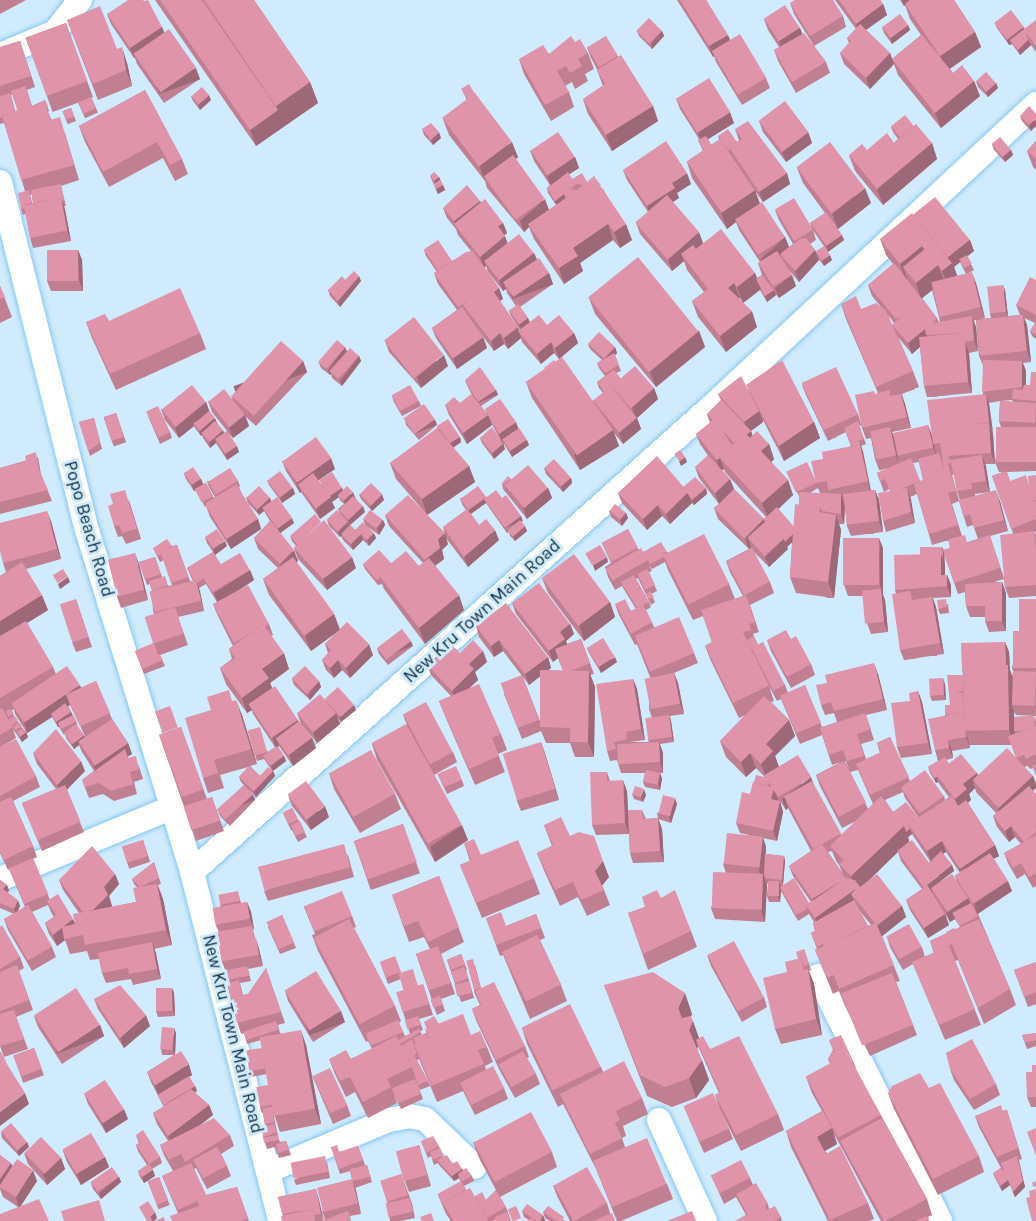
<!DOCTYPE html>
<html>
<head>
<meta charset="utf-8">
<style>
	body { margin:0 }
	#map { position:relative; width:1036px; height:1221px; overflow:hidden; background:#d1ebfe; font-family:Karla,sans-serif }
	div>[style] { position:absolute }
	.roads { filter:drop-shadow(0 0 2px #83c6f6) drop-shadow(0 0 2px #83c6f6) }
	.minor>* { height:24px; margin:-12px; padding:0 12px; transform-origin:12px; border-radius:12px; background:#fff }
	.wall>* { inset:0; background:#c17f92; transform-origin:0 0 }
	.shaded-wall>* { inset:0; background:#9d6877; transform-origin:0 0 }
	.building>* { inset:0; background:#e094aa; transform-origin:0 0 }
	span { translate:-50% -50%; white-space:nowrap; text-align:center; line-height:1.15; -webkit-text-stroke:6px #d1ebfe; paint-order:stroke }
	.street-label { font-size:18px; color:#153144 }
</style>
</head>
<body>
<div id="map">
	<div class="roads">
		<div class="minor">
			<div style="left:0;top:55px;width:60px;rotate:-22.7deg"></div>
			<div style="left:55px;top:32px;width:41px;rotate:-52deg"></div>
			<div style="left:0;top:182px;width:359px;rotate:76deg"></div>
			<div style="left:87px;top:530px;width:358px;rotate:72.9deg"></div>
			<div style="left:192px;top:872px;width:360px;rotate:75.8deg"></div>
			<div style="left:192px;top:872px;width:698px;rotate:-41.87deg"></div>
			<div style="left:712px;top:406px;width:443px;rotate:-43deg"></div>
			<div style="left:0;top:879px;width:187px;rotate:-22.6deg"></div>
			<div style="left:818px;top:976px;width:274px;rotate:63.5deg"></div>
			<div style="left:659px;top:1120px;width:111px;rotate:65.5deg"></div>
			<div style="left:268px;top:1171px;width:131px;rotate:-22.9deg"></div>
			<div style="left:389px;top:1120px;width:20px;rotate:-11deg"></div>
			<div style="left:409px;top:1116px;width:16px;rotate:11deg"></div>
			<div style="left:425px;top:1119px;width:69px;rotate:43.8deg"></div>
		</div>
	</div>
	<div class="wall">
		<div style="clip-path:polygon(0 0,26px 0,0 14px)"></div>
		<div style="clip-path:polygon(155px 0,254px 0,310px 82px,318px 103px,256px 146px)"></div>
		<div style="clip-path:polygon(677px 0,706px 0,730px 40px,766px 78px,770px 88px,742px 105px,716px 62px,714px 56px,713px 57px)"></div>
		<div style="clip-path:polygon(835px 0,880px 0,883px 4px,887px 15px,866px 30px,890px 53px,892px 59px,921px 35px,910px 19px,905px 5px,904px 6px,900px 0,954px 0,975px 32px,981px 47px,950px 69px,953px 73px,974px 81px,980px 96px,941px 128px,898px 75px,894px 64px,870px 89px,844px 64px,840px 53px,849px 43px,847px 38px,856px 29px)"></div>
		<div style="clip-path:polygon(790px 3px,843px 16px,846px 27px,814px 46px,826px 62px,830px 73px,796px 93px,778px 61px,774px 50px,779px 47px,768px 30px,764px 19px,800px 28px,802px 34px,814px 46px,794px 14px)"></div>
		<div style="clip-path:polygon(107px 14px,162px 27px,164px 32px,200px 79px,164px 103px,137px 64px,135px 58px,134px 58px,111px 24px)"></div>
		<div style="clip-path:polygon(67px 20px,117px 49px,127px 63px,132px 86px,98px 100px)"></div>
		<div style="clip-path:polygon(1036px 20px,1036px 52px,1031px 45px,1020px 55px,1012px 44px,1009px 45px,997px 28px,995px 23px,1025px 29px)"></div>
		<div style="left:66px;top:23px;width:79px;height:43px;rotate:70deg"></div>
		<div style="clip-path:polygon(908px 25px,910px 30px,892px 44px,884px 33px,882px 27px)"></div>
		<div style="clip-path:polygon(637px 31px,662px 31px,664px 36px,652px 49px,639px 36px)"></div>
		<div style="clip-path:polygon(evenodd,20px 41px,35px 87px,27px 90px,32px 106px,45px 100px,49px 111px,48px 112px,51px 119px,65px 133px,79px 180px,61px 186px,66px 206px,64px 206px,71px 241px,33px 248px,30px 237px,26px 214px,23px 215px,21px 209px,25px 191px,4px 123px,0 124px,0 47px,20px 41px,13px 94px,18px 110px,15px 111px,11px 95px,13px 94px,20px 41px,32px 194px,33px 203px,32px 203px,30px 195px,32px 194px)"></div>
		<div style="clip-path:polygon(575px 42px,588px 53px,594px 69px,585px 74px,588px 81px,575px 89px,572px 82px,565px 86px,569px 92px,574px 107px,551px 121px,524px 74px,519px 59px,549px 54px)"></div>
		<div style="clip-path:polygon(587px 47px,618px 56px,653px 106px,658px 121px,612px 151px,588px 114px,583px 99px,603px 86px,597px 70px,597px 69px,591px 58px)"></div>
		<div style="clip-path:polygon(976px 81px,996px 83px,998px 88px,988px 97px,978px 87px)"></div>
		<div style="clip-path:polygon(461px 88px,518px 157px,516px 159px,549px 210px,556px 205px,548px 193px,547px 188px,550px 185px,534px 161px,530px 150px,575px 157px,579px 168px,569px 174px,572px 179px,587px 182px,603px 189px,632px 240px,620px 248px,613px 240px,580px 263px,583px 271px,564px 284px,534px 239px,529px 227px,524px 232px,487px 188px,485px 181px,449px 135px,443px 119px,467px 100px)"></div>
		<div style="clip-path:polygon(145px 90px,182px 159px,188px 174px,175px 181px,163px 158px,109px 187px,85px 142px,79px 126px)"></div>
		<div style="clip-path:polygon(191px 96px,211px 100px,200px 110px,193px 101px)"></div>
		<div style="left:91px;top:97px;width:17px;height:14px;rotate:66deg"></div>
		<div style="clip-path:polygon(676px 99px,734px 123px,708px 139px,711px 145px,719px 140px,718px 136px,737px 142px,739px 140px,735px 129px,787px 173px,790px 184px,763px 202px,755px 191px,760px 203px,785px 237px,789px 247px,793px 244px,779px 220px,775px 210px,813px 230px,816px 240px,810px 244px,815px 250px,819px 260px,799px 282px,789px 270px,796px 286px,779px 298px,774px 292px,776px 295px,767px 302px,760px 290px,743px 303px,740px 298px,739px 299px,757px 327px,726px 352px,698px 317px,692px 301px,704px 292px,687px 270px,684px 261px,672px 271px,640px 234px,636px 223px,648px 212px,627px 180px,623px 170px,691px 184px,677px 193px,679px 198px,673px 202px,703px 243px,755px 273px,757px 278px,762px 275px,758px 263px,760px 262px,739px 230px,736px 222px,727px 229px,692px 178px,687px 162px,703px 151px,698px 140px,699px 139px,680px 109px)"></div>
		<div style="left:71px;top:108px;width:14px;height:9px;rotate:69deg"></div>
		<div style="clip-path:polygon(1036px 114px,1031px 131px,1022px 121px,1020px 116px)"></div>
		<div style="clip-path:polygon(759px 121px,808px 132px,812px 143px,786px 162px,763px 132px)"></div>
		<div style="clip-path:polygon(914px 126px,932px 143px,937px 159px,883px 205px,855px 171px,849px 155px,894px 143px,898px 139px,893px 132px,891px 127px)"></div>
		<div style="clip-path:polygon(422px 129px,441px 138px,433px 145px,424px 135px)"></div>
		<div style="clip-path:polygon(1036px 141px,1036px 170px,1033px 167px,1027px 151px)"></div>
		<div style="clip-path:polygon(992px 144px,1011px 150px,1013px 155px,1005px 162px,994px 150px)"></div>
		<div style="clip-path:polygon(797px 168px,871px 203px,838px 229px,844px 240px,828px 252px,812px 229px,810px 223px,825px 213px,803px 183px)"></div>
		<div style="clip-path:polygon(430px 176px,439px 177px,445px 190px,438px 194px)"></div>
		<div style="clip-path:polygon(evenodd,480px 201px,503px 223px,507px 233px,504px 235px,507px 243px,534px 253px,537px 259px,549px 273px,553px 284px,520px 307px,528px 318px,530px 322px,547px 325px,574px 333px,578px 343px,559px 359px,554px 353px,541px 364px,522px 342px,521px 338px,508px 349px,504px 344px,494px 351px,478px 330px,483px 337px,487px 348px,457px 369px,436px 338px,432px 328px,457px 310px,438px 284px,434px 273px,437px 272px,426px 256px,424px 250px,452px 261px,471px 251px,458px 235px,456px 229px,447px 218px,443px 208px,480px 201px,486px 266px,488px 272px,503px 291px,506px 289px,507px 293px,516px 306px,509px 311px,511px 316px,520px 330px,519px 330px,500px 301px,503px 299px,499px 288px,484px 267px,486px 266px)"></div>
		<div style="clip-path:polygon(evenodd,914px 215px,970px 240px,974px 251px,967px 256px,974px 270px,967px 274px,976px 283px,985px 318px,980px 319px,991px 318px,990px 314px,1005px 290px,1008px 316px,1020px 315px,1016px 305px,1036px 280px,1036px 339px,1032px 336px,1030px 331px,1035px 323px,1024px 318px,1027px 325px,1031px 362px,1023px 363px,1026px 371px,1026px 385px,1030px 385px,1036px 372px,1036px 471px,1007px 472px,1010px 481px,1029px 485px,1036px 475px,1036px 531px,1035px 532px,1036px 536px,1036px 596px,1009px 598px,1005px 587px,1004px 579px,994px 582px,1002px 582px,1006px 593px,1006px 631px,989px 632px,985px 621px,985px 617px,970px 617px,966px 606px,965px 592px,958px 594px,944px 554px,945px 575px,947px 575px,951px 585px,951px 597px,933px 598px,936px 607px,944px 654px,904px 660px,900px 650px,896px 593px,895px 590px,920px 555px,942px 547px,944px 550px,986px 536px,978px 539px,973px 525px,967px 527px,959px 501px,952px 504px,962px 536px,932px 545px,917px 494px,910px 497px,915px 523px,886px 532px,883px 521px,890px 491px,889px 489px,884px 492px,877px 473px,888px 468px,879px 470px,875px 459px,871px 438px,866px 439px,861px 425px,859px 426px,866px 444px,861px 446px,871px 490px,875px 490px,879px 500px,883px 532px,851px 536px,847px 526px,845px 506px,844px 524px,839px 524px,841px 530px,834px 598px,796px 593px,790px 577px,792px 542px,787px 547px,788px 549px,769px 567px,753px 551px,770px 582px,774px 593px,750px 605px,759px 632px,753px 634px,758px 645px,785px 685px,788px 693px,805px 685px,822px 727px,837px 722px,834px 713px,825px 715px,821px 705px,878px 674px,887px 710px,866px 715px,874px 740px,861px 744px,866px 759px,880px 753px,877px 743px,890px 737px,910px 781px,944px 796px,945px 800px,949px 797px,940px 785px,938px 782px,936px 783px,930px 773px,928px 767px,938px 761px,935px 750px,945px 715px,963px 675px,962px 668px,1005px 642px,1009px 652px,1010px 670px,1012px 678px,1013px 671px,1012px 668px,1019px 631px,1036px 599px,1036px 716px,1016px 715px,1014px 712px,1014px 717px,1034px 716px,1036px 721px,1036px 776px,1033px 768px,1030px 769px,1028px 766px,1024px 767px,1033px 776px,1036px 784px,1036px 788px,1033px 791px,1036px 794px,1036px 886px,1033px 888px,1025px 874px,1017px 879px,1008px 863px,1004px 853px,1021px 844px,1015px 837px,1009px 842px,997px 827px,993px 816px,996px 813px,976px 792px,975px 788px,969px 794px,971px 800px,968px 803px,995px 845px,999px 856px,994px 859px,1012px 891px,978px 914px,1010px 989px,1016px 1005px,984px 1024px,958px 960px,955px 961px,981px 1025px,945px 1040px,913px 964px,903px 970px,890px 947px,887px 937px,922px 947px,925px 957px,934px 953px,930px 941px,960px 927px,955px 919px,950px 922px,945px 914px,949px 925px,928px 938px,910px 910px,906px 900px,922px 889px,901px 861px,898px 852px,869px 880px,902px 906px,906px 917px,882px 936px,900px 981px,896px 982px,917px 1035px,870px 1056px,845px 1006px,839px 991px,833px 994px,815px 950px,817px 949px,811px 933px,815px 931px,813px 923px,814px 922px,809px 914px,798px 921px,781px 891px,780px 902px,769px 902px,767px 896px,768px 884px,767px 883px,765px 922px,715px 919px,711px 908px,726px 873px,723px 864px,749px 835px,740px 833px,736px 823px,750px 794px,754px 782px,765px 777px,756px 768px,746px 777px,726px 757px,720px 741px,745px 715px,739px 718px,711px 661px,705px 646px,712px 642px,703px 616px,693px 620px,668px 570px,665px 562px,652px 569px,649px 565px,652px 571px,649px 572px,657px 591px,651px 594px,655px 602px,651px 605px,638px 578px,636px 579px,649px 602px,651px 607px,646px 610px,654px 627px,694px 653px,698px 663px,674px 673px,678px 683px,684px 714px,670px 716px,671px 721px,674px 742px,660px 744px,663px 753px,663px 773px,658px 773px,660px 773px,662px 779px,660px 790px,645px 787px,643px 782px,645px 773px,621px 773px,617px 760px,610px 761px,607px 751px,633px 679px,637px 689px,645px 740px,630px 742px,649px 742px,648px 740px,652px 718px,649px 709px,650px 677px,637px 644px,635px 645px,619px 615px,615px 604px,631px 611px,636px 609px,622px 586px,615px 590px,608px 577px,605px 567px,611px 563px,602px 543px,628px 529px,638px 549px,644px 552px,667px 552px,729px 584px,735px 599px,743px 596px,730px 572px,726px 561px,749px 549px,718px 519px,714px 508px,719px 504px,699px 478px,695px 467px,709px 457px,700px 444px,696px 434px,710px 423px,707px 414px,721px 400px,718px 394px,748px 390px,814px 422px,820px 438px,784px 461px,763px 420px,763px 422px,751px 431px,752px 436px,769px 444px,774px 459px,771px 462px,788px 480px,793px 495px,778px 509px,794px 527px,799px 505px,799px 496px,787px 473px,816px 481px,823px 459px,851px 446px,846px 432px,828px 441px,806px 395px,802px 385px,858px 414px,861px 424px,876px 394px,878px 393px,846px 319px,841px 304px,861px 309px,881px 307px,872px 296px,868px 285px,893px 264px,886px 255px,880px 239px,914px 215px,960px 262px,966px 274px,957px 276px,954px 267px,960px 262px,914px 215px,932px 290px,939px 317px,940px 322px,939px 322px,937px 318px,922px 298px,932px 290px,914px 215px,888px 315px,894px 323px,892px 325px,888px 315px,914px 215px,976px 320px,979px 356px,983px 365px,983px 394px,932px 435px,928px 425px,894px 437px,892px 432px,911px 428px,905px 404px,902px 394px,919px 387px,913px 371px,898px 337px,912px 354px,920px 347px,924px 386px,927px 397px,972px 393px,969px 353px,978px 351px,976px 327px,973px 321px,976px 320px,914px 215px,1012px 400px,1013px 402px,1001px 401px,1012px 400px,914px 215px,1000px 401px,999px 421px,1001px 427px,995px 462px,999px 472px,1003px 472px,992px 476px,1013px 533px,1004px 578px,990px 536px,1008px 531px,1000px 501px,975px 496px,975px 494px,990px 492px,985px 464px,995px 464px,993px 434px,989px 403px,1000px 401px,914px 215px,919px 462px,923px 480px,920px 481px,913px 463px,919px 462px,914px 215px,724px 469px,725px 472px,766px 517px,764px 519px,734px 489px,730px 479px,722px 470px,724px 469px,914px 215px,954px 474px,957px 491px,960px 500px,959px 500px,952px 475px,954px 474px,914px 215px,818px 488px,820px 493px,810px 493px,818px 488px,914px 215px,769px 686px,777px 701px,781px 699px,800px 744px,822px 735px,832px 765px,841px 762px,816px 775px,820px 786px,842px 828px,856px 821px,841px 835px,814px 786px,769px 777px,779px 767px,775px 756px,795px 736px,789px 720px,771px 702px,774px 701px,769px 686px,914px 215px,969px 742px,970px 745px,1012px 745px,1016px 758px,978px 776px,977px 773px,949px 764px,946px 760px,953px 758px,952px 751px,970px 748px,969px 742px,914px 215px,845px 761px,846px 761px,850px 772px,858px 770px,873px 804px,868px 809px,845px 761px,914px 215px,903px 792px,905px 798px,919px 818px,893px 812px,885px 800px,903px 792px,914px 215px,780px 801px,786px 810px,788px 808px,811px 851px,789px 866px,793px 876px,811px 902px,809px 903px,783px 885px,785px 861px,784px 856px,766px 854px,766px 847px,763px 838px,777px 841px,783px 812px,780px 801px,914px 215px,912px 834px,930px 861px,929px 863px,909px 841px,908px 837px,912px 834px,914px 215px,832px 851px,836px 861px,839px 865px,843px 874px,828px 852px,832px 851px,914px 215px,946px 852px,960px 873px,955px 876px,957px 882px,941px 881px,954px 871px,952px 865px,943px 854px,946px 852px,914px 215px,859px 910px,871px 925px,868px 926px,859px 910px)"></div>
		<div style="clip-path:polygon(78px 250px,82px 260px,83px 291px,51px 291px,47px 281px)"></div>
		<div style="clip-path:polygon(816px 252px,832px 260px,824px 266px,818px 258px)"></div>
		<div style="clip-path:polygon(345px 280px,361px 281px,340px 307px,330px 296px,328px 290px)"></div>
		<div style="clip-path:polygon(0 286px,12px 317px,0 323px)"></div>
		<div style="clip-path:polygon(589px 298px,699px 331px,705px 347px,656px 387px,595px 314px)"></div>
		<div style="clip-path:polygon(109px 321px,200px 333px,206px 349px,116px 390px,92px 338px,86px 322px)"></div>
		<div style="clip-path:polygon(385px 341px,448px 366px,421px 388px,389px 352px)"></div>
		<div style="clip-path:polygon(588px 344px,615px 347px,617px 353px,615px 355px,621px 371px,616px 373px,621px 379px,654px 388px,658px 399px,637px 418px,641px 429px,623px 444px,614px 433px,619px 446px,580px 470px,532px 398px,526px 382px,545px 369px,593px 401px,603px 393px,599px 388px,597px 382px,605px 376px,599px 368px,597px 363px,602px 360px,590px 349px)"></div>
		<div style="clip-path:polygon(345px 347px,347px 352px,359px 356px,361px 361px,342px 386px,332px 378px,331px 374px,330px 375px,321px 368px,319px 363px)"></div>
		<div style="clip-path:polygon(303px 361px,307px 372px,256px 426px,245px 416px,249px 426px,233px 438px,228px 433px,239px 452px,227px 460px,216px 443px,210px 448px,203px 438px,202px 435px,201px 436px,195px 428px,194px 426px,179px 438px,165px 420px,161px 409px,206px 402px,209px 411px,224px 433px,227px 431px,212px 412px,208px 401px,233px 399px,231px 396px)"></div>
		<div style="clip-path:polygon(465px 380px,496px 390px,498px 395px,481px 406px,487px 414px,485px 409px,518px 428px,529px 445px,512px 457px,504px 444px,503px 445px,505px 449px,494px 459px,482px 443px,480px 438px,500px 440px,490px 420px,492px 425px,467px 444px,449px 415px,445px 405px,460px 403px,473px 397px,467px 385px)"></div>
		<div style="clip-path:polygon(392px 396px,419px 401px,421px 406px,402px 416px,394px 402px)"></div>
		<div style="left:116px;top:413px;width:31px;height:13px;rotate:71deg"></div>
		<div style="clip-path:polygon(148px 416px,170px 432px,172px 438px,160px 444px)"></div>
		<div style="clip-path:polygon(94px 418px,102px 449px,90px 456px,79px 422px)"></div>
		<div style="clip-path:polygon(405px 420px,435px 420px,437px 425px,419px 440px,406px 425px)"></div>
		<div style="clip-path:polygon(437px 426px,460px 437px,461px 442px,453px 448px,469px 466px,475px 482px,427px 515px,396px 479px,390px 463px,438px 430px)"></div>
		<div style="clip-path:polygon(38px 457px,41px 474px,52px 501px,0 514px,0 468px)"></div>
		<div style="clip-path:polygon(282px 461px,335px 469px,318px 480px,321px 484px,342px 488px,343px 490px,355px 497px,365px 512px,350px 525px,355px 530px,365px 524px,363px 519px,383px 520px,385px 525px,379px 535px,368px 527px,376px 538px,369px 546px,363px 540px,353px 550px,343px 540px,341px 536px,340px 537px,329px 526px,327px 520px,340px 514px,338px 509px,344px 504px,340px 500px,339px 497px,332px 502px,335px 508px,320px 519px,301px 492px,300px 493px,286px 471px)"></div>
		<div style="clip-path:polygon(544px 468px,571px 478px,572px 483px,563px 492px,546px 474px)"></div>
		<div style="clip-path:polygon(184px 474px,201px 479px,203px 484px,206px 483px,214px 498px,215px 497px,209px 487px,207px 481px,238px 481px,240px 486px,239px 487px,242px 494px,258px 519px,261px 529px,231px 549px,210px 517px,206px 506px,205px 507px,196px 490px,194px 491px,186px 479px)"></div>
		<div style="clip-path:polygon(511px 479px,548px 488px,552px 498px,527px 519px,503px 489px,502px 483px)"></div>
		<div style="clip-path:polygon(267px 480px,293px 488px,295px 494px,282px 503px,269px 485px)"></div>
		<div style="clip-path:polygon(683px 487px,706px 488px,707px 494px,694px 505px,691px 502px,692px 503px,670px 524px,662px 516px,647px 530px,622px 503px,618px 493px)"></div>
		<div style="clip-path:polygon(359px 494px,384px 500px,372px 511px,361px 499px)"></div>
		<div style="clip-path:polygon(246px 497px,270px 498px,271px 501px,294px 523px,280px 533px,298px 561px,296px 562px,334px 614px,340px 630px,373px 655px,350px 678px,342px 670px,334px 678px,326px 670px,322px 660px,328px 653px,325px 644px,339px 630px,311px 651px,269px 595px,263px 579px,278px 568px,258px 549px,254px 538px,270px 521px,264px 511px,259px 515px,248px 503px)"></div>
		<div style="clip-path:polygon(486px 497px,502px 498px,523px 521px,521px 522px,527px 531px,515px 541px,510px 536px,509px 532px,507px 533px,486px 503px,471px 514px,479px 525px,499px 540px,468px 567px,446px 538px,443px 527px,466px 510px,462px 504px,460px 498px)"></div>
		<div style="clip-path:polygon(129px 500px,141px 539px,126px 544px,122px 536px,118px 537px,114px 526px)"></div>
		<div style="clip-path:polygon(609px 511px,626px 513px,628px 518px,622px 526px,611px 517px)"></div>
		<div style="clip-path:polygon(385px 515px,448px 544px,442px 550px,444px 559px,435px 566px,464px 610px,425px 644px,384px 589px,382px 584px,378px 585px,365px 569px,363px 564px,391px 563px,419px 566px,423px 563px,389px 526px)"></div>
		<div style="clip-path:polygon(evenodd,51px 521px,61px 559px,26px 569px,48px 610px,27px 623px,53px 667px,56px 674px,81px 688px,96px 681px,112px 719px,128px 743px,132px 754px,128px 756px,128px 758px,139px 766px,143px 779px,134px 782px,137px 794px,114px 801px,103px 794px,89px 798px,82px 780px,94px 771px,82px 752px,79px 745px,74px 749px,66px 738px,65px 734px,64px 735px,59px 727px,58px 727px,52px 717px,27px 733px,15px 714px,14px 709px,12px 710px,14px 716px,22px 728px,26px 732px,28px 737px,22px 742px,13px 729px,16px 738px,1px 747px,36px 776px,40px 787px,13px 801px,33px 846px,37px 857px,33px 859px,50px 900px,75px 923px,79px 913px,63px 890px,59px 880px,115px 874px,119px 884px,109px 896px,112px 906px,111px 907px,136px 902px,137px 887px,134px 884px,132px 879px,154px 862px,161px 884px,158px 885px,163px 899px,172px 945px,154px 949px,161px 979px,133px 985px,131px 979px,106px 983px,102px 973px,99px 959px,90px 960px,87px 951px,70px 954px,65px 940px,57px 946px,49px 934px,45px 923px,54px 917px,51px 912px,48px 905px,32px 912px,52px 947px,56px 957px,32px 971px,8px 930px,4px 919px,14px 914px,0 908px,0 880px,7px 885px,9px 891px,7px 892px,20px 906px,17px 912px,25px 907px,9px 869px,8px 870px,0 853px,0 576px,6px 572px,3px 563px,51px 521px,70px 705px,85px 736px,85px 737px,78px 727px,76px 721px,68px 706px,70px 705px)"></div>
		<div style="clip-path:polygon(290px 536px,356px 568px,327px 590px,298px 559px,294px 548px,296px 546px,292px 541px)"></div>
		<div style="clip-path:polygon(205px 537px,227px 546px,215px 555px,221px 565px,250px 570px,254px 580px,239px 590px,269px 624px,273px 635px,271px 636px,289px 669px,270px 683px,272px 688px,312px 738px,316px 748px,293px 766px,279px 746px,278px 747px,284px 756px,286px 761px,273px 771px,275px 776px,256px 797px,247px 788px,253px 795px,255px 800px,230px 826px,220px 816px,218px 811px,244px 785px,241px 782px,239px 777px,248px 767px,220px 775px,224px 788px,208px 793px,203px 778px,211px 710px,233px 701px,242px 715px,257px 764px,250px 766px,260px 776px,271px 769px,264px 759px,257px 761px,248px 731px,268px 752px,275px 747px,253px 714px,252px 710px,247px 713px,226px 684px,220px 668px,232px 659px,229px 649px,233px 646px,217px 614px,213px 604px,217px 602px,206px 584px,199px 588px,204px 611px,178px 617px,188px 645px,160px 655px,165px 666px,144px 674px,135px 651px,154px 643px,154px 614px,153px 611px,152px 590px,150px 584px,147px 585px,139px 562px,155px 557px,162px 577px,168px 586px,172px 585px,164px 560px,160px 562px,153px 548px,172px 546px,177px 545px,190px 581px,193px 581px,187px 568px,213px 552px,207px 543px)"></div>
		<div style="clip-path:polygon(883px 548px,883px 596px,885px 600px,888px 632px,871px 634px,867px 623px,863px 596px,848px 596px,844px 585px)"></div>
		<div style="clip-path:polygon(139px 564px,148px 600px,121px 608px,117px 597px)"></div>
		<div style="clip-path:polygon(542px 578px,610px 602px,615px 617px,584px 641px,548px 593px)"></div>
		<div style="clip-path:polygon(76px 599px,92px 647px,76px 652px,72px 642px)"></div>
		<div style="clip-path:polygon(512px 603px,570px 624px,574px 634px,566px 641px,567px 644px,581px 639px,594px 674px,590px 675px,595px 687px,594px 757px,575px 757px,570px 743px,546px 743px,541px 731px,522px 739px,504px 694px,522px 675px,540px 721px,540px 676px,529px 685px,503px 651px,494px 657px,479px 637px,476px 626px,548px 657px,551px 668px,548px 670px,563px 671px,558px 658px,553px 662px,516px 614px)"></div>
		<div style="clip-path:polygon(948px 604px,949px 613px,940px 614px,938px 609px)"></div>
		<div style="clip-path:polygon(767px 640px,811px 664px,815px 675px,791px 688px,771px 651px)"></div>
		<div style="clip-path:polygon(413px 646px,388px 665px,379px 654px,377px 648px)"></div>
		<div style="clip-path:polygon(587px 648px,617px 662px,601px 673px,589px 653px)"></div>
		<div style="clip-path:polygon(483px 651px,487px 662px,475px 672px,478px 680px,470px 687px,501px 734px,507px 750px,498px 754px,505px 772px,475px 785px,445px 716px,439px 701px,451px 696px,431px 675px,427px 665px,460px 653px)"></div>
		<div style="clip-path:polygon(292px 679px,319px 681px,321px 687px,310px 700px,294px 685px)"></div>
		<div style="clip-path:polygon(945px 684px,946px 700px,932px 701px,930px 696px)"></div>
		<div style="clip-path:polygon(918px 691px,922px 702px,932px 754px,901px 758px,897px 747px,910px 701px)"></div>
		<div style="clip-path:polygon(324px 700px,356px 710px,341px 722px,338px 718px,340px 724px,317px 743px,301px 724px,297px 713px)"></div>
		<div style="clip-path:polygon(403px 715px,453px 752px,457px 762px,434px 775px,468px 840px,435px 862px,377px 760px,372px 744px,407px 725px)"></div>
		<div style="clip-path:polygon(181px 727px,207px 799px,212px 797px,224px 831px,196px 841px,159px 735px)"></div>
		<div style="clip-path:polygon(541px 742px,559px 800px,521px 811px,517px 801px)"></div>
		<div style="clip-path:polygon(33px 753px,85px 771px,67px 790px,84px 832px,42px 851px,22px 803px,56px 789px,37px 764px)"></div>
		<div style="clip-path:polygon(607px 772px,610px 781px,627px 791px,628px 810px,642px 810px,646px 819px,658px 818px,662px 829px,664px 862px,633px 863px,630px 853px,629px 834px,596px 835px,592px 825px)"></div>
		<div style="clip-path:polygon(329px 773px,395px 794px,401px 809px,360px 833px,334px 789px)"></div>
		<div style="clip-path:polygon(438px 775px,462px 780px,464px 786px,447px 794px)"></div>
		<div style="clip-path:polygon(632px 794px,646px 795px,643px 802px,634px 799px)"></div>
		<div style="clip-path:polygon(288px 795px,329px 817px,311px 830px,292px 806px)"></div>
		<div style="clip-path:polygon(677px 804px,671px 823px,658px 819px,657px 813px)"></div>
		<div style="clip-path:polygon(292px 808px,307px 837px,298px 842px,292px 830px,291px 830px,283px 813px)"></div>
		<div style="left:403px;top:824px;width:52px;height:52px;rotate:71deg"></div>
		<div style="clip-path:polygon(544px 825px,570px 836px,609px 877px,602px 885px,610px 905px,587px 916px,578px 897px,560px 906px,543px 868px,537px 853px,552px 846px)"></div>
		<div style="left:143px;top:840px;width:23px;height:22px;rotate:72deg"></div>
		<div style="clip-path:polygon(464px 843px,481px 855px,534px 878px,540px 894px,482px 918px,460px 865px,470px 861px)"></div>
		<div style="clip-path:polygon(348px 855px,354px 877px,268px 901px,264px 891px)"></div>
		<div style="clip-path:polygon(439px 876px,464px 942px,441px 954px,455px 994px,441px 999px,445px 1011px,437px 1015px,431px 1000px,432px 1000px,416px 954px,430px 949px,424px 937px,409px 942px,392px 895px)"></div>
		<div style="clip-path:polygon(239px 896px,241px 903px,247px 902px,251px 912px,254px 929px,253px 930px,255px 938px,259px 949px,263px 966px,248px 969px,251px 981px,240px 983px,243px 995px,248px 994px,266px 968px,285px 1023px,278px 1025px,280px 1033px,306px 1045px,321px 1124px,280px 1132px,273px 1111px,276px 1127px,279px 1140px,280px 1142px,286px 1141px,291px 1155px,279px 1158px,275px 1147px,267px 1149px,263px 1137px,265px 1126px,263px 1113px,262px 1113px,260px 1107px,268px 1085px,270px 1090px,267px 1074px,251px 1077px,249px 1071px,263px 1052px,261px 1040px,247px 1044px,244px 1033px,241px 1034px,230px 999px,225px 970px,222px 962px,219px 932px,216px 926px,221px 907px,220px 905px)"></div>
		<div style="clip-path:polygon(304px 907px,352px 916px,356px 927px,354px 928px,395px 1006px,401px 1021px,399px 1023px,405px 1036px,410px 1034px,397px 993px,404px 990px,401px 979px,388px 984px,380px 962px,401px 973px,418px 986px,423px 984px,433px 1015px,419px 1019px,423px 1030px,420px 1031px,422px 1035px,426px 1033px,427px 1028px,424px 1022px,439px 1024px,471px 1035px,487px 1047px,493px 1062px,485px 1066px,486px 1070px,504px 1088px,508px 1099px,475px 1115px,463px 1091px,437px 1102px,419px 1059px,417px 1060px,430px 1086px,420px 1090px,417px 1083px,423px 1099px,401px 1109px,394px 1095px,397px 1103px,368px 1118px,355px 1092px,346px 1097px,335px 1074px,329px 1059px,351px 1059px,372px 1049px,368px 1041px,366px 1042px,318px 951px,312px 935px,315px 934px)"></div>
		<div style="clip-path:polygon(645px 907px,691px 931px,697px 947px,648px 970px,628px 913px)"></div>
		<div style="clip-path:polygon(536px 914px,545px 938px,540px 940px,561px 985px,567px 1001px,530px 1019px,503px 955px,500px 956px,486px 918px,506px 926px)"></div>
		<div style="clip-path:polygon(282px 915px,296px 948px,280px 954px,268px 927px)"></div>
		<div style="clip-path:polygon(0 927px,20px 957px,24px 968px,19px 971px,33px 1010px,16px 1017px,28px 1049px,4px 1057px,0 1046px)"></div>
		<div style="clip-path:polygon(804px 949px,811px 970px,809px 971px,814px 984px,822px 1035px,781px 1044px,775px 1029px,787px 972px,798px 959px)"></div>
		<div style="clip-path:polygon(461px 954px,467px 970px,466px 970px,474px 998px,461px 1002px,447px 960px)"></div>
		<div style="clip-path:polygon(707px 955px,764px 997px,767px 1007px,742px 1022px,711px 966px)"></div>
		<div style="clip-path:polygon(1036px 962px,1036px 1004px,1028px 1007px,1014px 970px)"></div>
		<div style="clip-path:polygon(475px 965px,481px 988px,525px 1046px,529px 1057px,527px 1058px,536px 1074px,540px 1084px,515px 1098px,500px 1071px,476px 1020px,472px 1009px,480px 1005px,474px 992px)"></div>
		<div style="clip-path:polygon(604px 985px,692px 1014px,691px 1017px,699px 1038px,778px 1114px,784px 1130px,741px 1151px,720px 1110px,715px 1095px,719px 1093px,698px 1046px,697px 1049px,709px 1080px,696px 1098px,672px 1107px,647px 1096px)"></div>
		<div style="clip-path:polygon(172px 988px,174px 993px,175px 1016px,158px 1017px,156px 1011px)"></div>
		<div style="clip-path:polygon(285px 991px,345px 1022px,313px 1042px,288px 1001px)"></div>
		<div style="clip-path:polygon(94px 999px,150px 1026px,124px 1048px,98px 1009px)"></div>
		<div style="clip-path:polygon(34px 1016px,100px 1025px,104px 1036px,62px 1064px,38px 1027px)"></div>
		<div style="clip-path:polygon(522px 1028px,601px 1067px,603px 1072px,642px 1098px,648px 1114px,623px 1126px,626px 1136px,622px 1138px,625px 1147px,667px 1184px,673px 1199px,621px 1221px,617px 1221px,596px 1169px,563px 1104px,558px 1107px,527px 1044px)"></div>
		<div style="clip-path:polygon(176px 1033px,175px 1055px,192px 1075px,189px 1077px,195px 1086px,197px 1091px,195px 1093px,209px 1105px,213px 1115px,200px 1125px,230px 1135px,234px 1146px,221px 1154px,227px 1166px,231px 1176px,207px 1189px,196px 1168px,194px 1169px,206px 1195px,237px 1187px,249px 1221px,172px 1221px,178px 1213px,162px 1176px,173px 1171px,164px 1155px,160px 1145px,168px 1141px,157px 1124px,153px 1113px,164px 1107px,151px 1082px,147px 1072px,174px 1055px,162px 1055px,161px 1049px)"></div>
		<div style="clip-path:polygon(1036px 1033px,1036px 1046px,1027px 1049px,1022px 1035px)"></div>
		<div style="clip-path:polygon(829px 1040px,854px 1063px,856px 1068px,855px 1068px,927px 1199px,932px 1215px,928px 1217px,929px 1221px,881px 1221px,833px 1132px,837px 1144px,825px 1151px,868px 1203px,874px 1219px,869px 1221px,828px 1221px,791px 1147px,786px 1131px,822px 1111px,812px 1093px,806px 1077px,830px 1064px,828px 1059px,833px 1050px)"></div>
		<div style="left:34px;top:1048px;width:29px;height:22px;rotate:70deg"></div>
		<div style="clip-path:polygon(1036px 1065px,1036px 1107px,1031px 1107px,1027px 1097px,1032px 1072px)"></div>
		<div style="clip-path:polygon(950px 1069px,996px 1084px,1000px 1095px,974px 1110px,954px 1080px)"></div>
		<div style="clip-path:polygon(312px 1075px,347px 1105px,351px 1116px,333px 1124px)"></div>
		<div style="clip-path:polygon(84px 1093px,128px 1119px,106px 1133px,88px 1104px)"></div>
		<div style="clip-path:polygon(888px 1093px,979px 1156px,984px 1172px,938px 1195px,894px 1109px)"></div>
		<div style="clip-path:polygon(684px 1107px,729px 1129px,733px 1139px,704px 1153px)"></div>
		<div style="clip-path:polygon(1007px 1110px,1022px 1159px,1019px 1160px,1025px 1187px,1015px 1197px,1010px 1185px,1002px 1191px,995px 1178px,993px 1173px,1001px 1168px,979px 1127px,975px 1116px)"></div>
		<div style="clip-path:polygon(1px 1132px,27px 1142px,29px 1147px,19px 1156px,2px 1138px)"></div>
		<div style="clip-path:polygon(136px 1135px,160px 1157px,162px 1163px,152px 1169px,155px 1176px,144px 1183px,140px 1177px,138px 1171px,147px 1165px,138px 1151px,136px 1145px,139px 1143px)"></div>
		<div style="clip-path:polygon(421px 1141px,439px 1146px,443px 1157px,452px 1164px,462px 1169px,463px 1170px,472px 1176px,474px 1181px,464px 1186px,466px 1190px,475px 1197px,486px 1200px,496px 1190px,479px 1158px,473px 1142px,552px 1152px,557px 1167px,500px 1197px,506px 1207px,511px 1221px,495px 1220px,493px 1221px,451px 1221px,446px 1214px,438px 1195px,461px 1182px,459px 1178px,454px 1181px,439px 1165px,438px 1163px,434px 1165px,431px 1156px,428px 1158px)"></div>
		<div style="clip-path:polygon(419px 1145px,431px 1186px,409px 1192px,405px 1182px)"></div>
		<div style="clip-path:polygon(358px 1146px,365px 1165px,367px 1165px,372px 1182px,355px 1188px,361px 1214px,350px 1216px,351px 1221px,282px 1221px,283px 1216px,278px 1197px,316px 1189px,323px 1220px,325px 1219px,322px 1211px,352px 1179px,350px 1171px,340px 1174px,331px 1147px,340px 1152px)"></div>
		<div style="clip-path:polygon(63px 1151px,105px 1157px,109px 1167px,81px 1185px,67px 1162px)"></div>
		<div style="clip-path:polygon(24px 1153px,61px 1158px,65px 1169px,47px 1185px,28px 1164px)"></div>
		<div style="clip-path:polygon(0 1155px,13px 1166px,37px 1181px,21px 1206px,18px 1207px,3px 1197px,0 1189px)"></div>
		<div style="clip-path:polygon(327px 1162px,330px 1178px,296px 1185px,294px 1180px)"></div>
		<div style="clip-path:polygon(401px 1174px,412px 1203px,415px 1218px,400px 1221px,390px 1221px,387px 1203px)"></div>
		<div style="clip-path:polygon(711px 1175px,750px 1178px,753px 1185px,768px 1204px,769px 1209px,781px 1217px,782px 1221px,735px 1221px,746px 1215px,736px 1197px,724px 1204px)"></div>
		<div style="clip-path:polygon(119px 1177px,121px 1182px,101px 1199px,93px 1189px,91px 1183px)"></div>
		<div style="left:159px;top:1177px;width:30px;height:12px;rotate:69deg"></div>
		<div style="clip-path:polygon(553px 1185px,607px 1203px,610px 1213px,615px 1221px,570px 1221px,557px 1196px)"></div>
		<div style="clip-path:polygon(522px 1211px,543px 1215px,545px 1220px,545px 1221px,527px 1221px,529px 1220px,524px 1217px)"></div>
		<div style="clip-path:polygon(543px 1212px,566px 1221px,550px 1221px,545px 1218px)"></div>
	</div>
	<div class="shaded-wall">
		<div style="clip-path:polygon(902px 0,913px 0,904px 6px)"></div>
		<div style="clip-path:polygon(883px 4px,887px 15px,860px 34px,856px 24px)"></div>
		<div style="clip-path:polygon(908px 25px,910px 30px,892px 44px,890px 38px)"></div>
		<div style="clip-path:polygon(162px 27px,166px 37px,133px 53px,135px 58px,134px 58px,130px 48px)"></div>
		<div style="clip-path:polygon(1024px 27px,1026px 33px,1010px 40px,1012px 44px,1009px 45px,1007px 40px)"></div>
		<div style="clip-path:polygon(800px 28px,804px 38px,782px 52px,779px 41px)"></div>
		<div style="clip-path:polygon(662px 31px,664px 36px,652px 49px,651px 44px)"></div>
		<div style="clip-path:polygon(975px 32px,981px 47px,946px 71px,940px 56px)"></div>
		<div style="clip-path:polygon(728px 35px,732px 45px,712px 51px,714px 56px,713px 57px,709px 46px)"></div>
		<div style="clip-path:polygon(1028px 40px,1031px 45px,1020px 55px,1018px 50px)"></div>
		<div style="clip-path:polygon(122px 47px,127px 63px,132px 86px,126px 70px)"></div>
		<div style="clip-path:polygon(890px 53px,894px 64px,870px 89px,866px 78px)"></div>
		<div style="left:196px;top:68px;width:12px;height:43px;rotate:70deg"></div>
		<div style="clip-path:polygon(974px 81px,980px 96px,941px 128px,935px 113px)"></div>
		<div style="clip-path:polygon(310px 82px,318px 103px,256px 146px,250px 130px,278px 110px,276px 106px)"></div>
		<div style="clip-path:polygon(996px 83px,998px 88px,988px 97px,986px 92px)"></div>
		<div style="clip-path:polygon(209px 95px,211px 100px,200px 110px,198px 104px)"></div>
		<div style="clip-path:polygon(653px 106px,658px 121px,612px 151px,606px 135px)"></div>
		<div style="clip-path:polygon(730px 112px,734px 123px,702px 143px,698px 133px)"></div>
		<div style="clip-path:polygon(1036px 119px,1036px 126px,1031px 131px,1029px 125px)"></div>
		<div style="clip-path:polygon(439px 132px,441px 138px,433px 145px,431px 140px)"></div>
		<div style="clip-path:polygon(808px 132px,812px 143px,786px 162px,782px 152px)"></div>
		<div style="clip-path:polygon(512px 142px,518px 157px,486px 180px,484px 177px,485px 181px,479px 165px)"></div>
		<div style="clip-path:polygon(932px 143px,937px 159px,883px 205px,877px 189px)"></div>
		<div style="clip-path:polygon(1011px 150px,1013px 155px,1005px 162px,1003px 157px)"></div>
		<div style="clip-path:polygon(575px 157px,579px 168px,551px 186px,547px 176px)"></div>
		<div style="clip-path:polygon(687px 173px,691px 184px,677px 193px,679px 198px,651px 216px,647px 206px,672px 183px)"></div>
		<div style="clip-path:polygon(787px 173px,790px 184px,763px 202px,759px 192px)"></div>
		<div style="clip-path:polygon(439px 177px,441px 182px,436px 186px,434px 181px)"></div>
		<div style="clip-path:polygon(443px 185px,445px 190px,438px 194px,436px 189px)"></div>
		<div style="clip-path:polygon(865px 188px,871px 203px,838px 229px,832px 214px)"></div>
		<div style="clip-path:polygon(755px 190px,760px 205px,735px 220px,736px 222px,727px 229px,721px 213px)"></div>
		<div style="clip-path:polygon(564px 194px,566px 200px,557px 206px,555px 201px)"></div>
		<div style="clip-path:polygon(61px 198px,65px 209px,71px 241px,67px 230px)"></div>
		<div style="clip-path:polygon(545px 199px,549px 210px,528px 224px,529px 227px,524px 232px,520px 221px)"></div>
		<div style="clip-path:polygon(480px 201px,484px 212px,456px 227px,454px 221px)"></div>
		<div style="clip-path:polygon(503px 223px,507px 233px,502px 237px,498px 226px)"></div>
		<div style="clip-path:polygon(608px 224px,613px 240px,580px 263px,583px 271px,564px 284px,559px 268px,573px 248px)"></div>
		<div style="clip-path:polygon(626px 224px,632px 240px,620px 248px,614px 232px)"></div>
		<div style="clip-path:polygon(699px 232px,703px 243px,685px 259px,681px 254px,684px 261px,672px 271px,668px 260px)"></div>
		<div style="clip-path:polygon(842px 235px,844px 240px,828px 252px,826px 246px)"></div>
		<div style="clip-path:polygon(505px 236px,509px 247px,484px 261px,486px 266px,484px 268px,480px 257px)"></div>
		<div style="clip-path:polygon(785px 237px,789px 247px,765px 270px,761px 259px)"></div>
		<div style="clip-path:polygon(970px 240px,974px 251px,954px 267px,958px 278px,948px 286px,942px 271px,948px 257px)"></div>
		<div style="clip-path:polygon(922px 246px,928px 262px,903px 267px,907px 279px,906px 280px,900px 264px)"></div>
		<div style="clip-path:polygon(78px 250px,82px 260px,83px 291px,79px 280px)"></div>
		<div style="clip-path:polygon(815px 250px,819px 260px,799px 282px,795px 271px)"></div>
		<div style="clip-path:polygon(534px 253px,538px 263px,503px 282px,506px 289px,503px 291px,499px 280px)"></div>
		<div style="clip-path:polygon(830px 255px,832px 260px,824px 266px,822px 261px)"></div>
		<div style="clip-path:polygon(938px 265px,944px 281px,921px 299px,916px 283px)"></div>
		<div style="clip-path:polygon(972px 272px,976px 283px,985px 318px,981px 307px)"></div>
		<div style="left:549px;top:273px;width:12px;height:43px;rotate:70deg"></div>
		<div style="clip-path:polygon(755px 273px,761px 289px,743px 303px,737px 287px)"></div>
		<div style="clip-path:polygon(792px 275px,796px 286px,779px 298px,775px 288px)"></div>
		<div style="clip-path:polygon(359px 276px,361px 281px,340px 307px,338px 301px)"></div>
		<div style="clip-path:polygon(734px 283px,740px 298px,733px 303px,728px 288px)"></div>
		<div style="clip-path:polygon(1003px 285px,1005px 290px,1008px 317px,1006px 312px)"></div>
		<div style="clip-path:polygon(499px 288px,503px 299px,498px 302px,494px 292px)"></div>
		<div style="clip-path:polygon(774px 290px,776px 295px,767px 302px,765px 296px)"></div>
		<div style="clip-path:polygon(752px 311px,757px 327px,726px 352px,720px 336px)"></div>
		<div style="clip-path:polygon(1023px 315px,1027px 325px,1031px 362px,1027px 351px)"></div>
		<div style="clip-path:polygon(972px 316px,976px 327px,978px 351px,974px 340px)"></div>
		<div style="clip-path:polygon(528px 318px,530px 324px,521px 330px,519px 325px)"></div>
		<div style="clip-path:polygon(518px 327px,521px 338px,508px 349px,504px 338px)"></div>
		<div style="clip-path:polygon(925px 329px,928px 340px,912px 354px,908px 343px)"></div>
		<div style="clip-path:polygon(699px 331px,705px 347px,656px 387px,650px 372px)"></div>
		<div style="clip-path:polygon(500px 333px,504px 344px,494px 351px,491px 341px)"></div>
		<div style="clip-path:polygon(574px 333px,578px 343px,559px 359px,555px 348px)"></div>
		<div style="clip-path:polygon(483px 337px,487px 348px,457px 369px,453px 358px)"></div>
		<div style="clip-path:polygon(551px 342px,554px 353px,541px 364px,537px 354px)"></div>
		<div style="clip-path:polygon(965px 342px,969px 353px,972px 393px,968px 382px)"></div>
		<div style="clip-path:polygon(345px 347px,347px 352px,330px 375px,328px 370px)"></div>
		<div style="clip-path:polygon(615px 347px,617px 353px,605px 364px,603px 359px)"></div>
		<div style="clip-path:polygon(444px 355px,448px 366px,421px 388px,417px 377px)"></div>
		<div style="clip-path:polygon(359px 356px,361px 361px,342px 386px,340px 381px)"></div>
		<div style="left:303px;top:361px;width:12px;height:74px;rotate:70deg"></div>
		<div style="clip-path:polygon(1022px 361px,1026px 371px,1026px 398px,1022px 387px)"></div>
		<div style="clip-path:polygon(654px 388px,658px 399px,636px 419px,632px 408px)"></div>
		<div style="left:496px;top:390px;width:5px;height:22px;rotate:68deg"></div>
		<div style="clip-path:polygon(901px 394px,905px 404px,911px 428px,907px 417px)"></div>
		<div style="clip-path:polygon(986px 394px,989px 404px,993px 432px,989px 422px)"></div>
		<div style="clip-path:polygon(206px 402px,210px 413px,193px 423px,194px 426px,179px 438px,175px 428px)"></div>
		<div style="clip-path:polygon(759px 411px,763px 422px,748px 433px,744px 422px)"></div>
		<div style="clip-path:polygon(245px 415px,249px 426px,233px 438px,229px 428px)"></div>
		<div style="clip-path:polygon(488px 415px,492px 425px,467px 444px,463px 433px)"></div>
		<div style="clip-path:polygon(215px 418px,217px 423px,201px 433px,202px 435px,201px 436px,199px 430px)"></div>
		<div style="clip-path:polygon(637px 418px,641px 429px,623px 444px,619px 433px)"></div>
		<div style="left:435px;top:420px;width:5px;height:23px;rotate:68deg"></div>
		<div style="clip-path:polygon(516px 422px,520px 433px,502px 439px,505px 449px,494px 459px,492px 453px,503px 444px,499px 434px)"></div>
		<div style="clip-path:polygon(814px 422px,820px 438px,784px 461px,779px 446px)"></div>
		<div style="clip-path:polygon(989px 423px,993px 434px,995px 464px,991px 453px)"></div>
		<div style="clip-path:polygon(928px 425px,932px 436px,937px 458px,933px 447px)"></div>
		<div style="clip-path:polygon(890px 427px,894px 438px,899px 466px,896px 455px)"></div>
		<div style="clip-path:polygon(223px 430px,225px 436px,215px 439px,216px 443px,210px 448px,209px 442px)"></div>
		<div style="clip-path:polygon(613px 430px,619px 446px,580px 470px,574px 455px)"></div>
		<div style="clip-path:polygon(751px 431px,755px 442px,736px 445px)"></div>
		<div style="clip-path:polygon(460px 437px,461px 442px,451px 449px,449px 444px)"></div>
		<div style="clip-path:polygon(527px 440px,529px 445px,512px 457px,510px 451px)"></div>
		<div style="clip-path:polygon(859px 440px,863px 451px,871px 492px,868px 481px)"></div>
		<div style="clip-path:polygon(769px 444px,774px 459px,767px 467px,761px 451px)"></div>
		<div style="clip-path:polygon(237px 446px,239px 452px,227px 460px,225px 454px)"></div>
		<div style="clip-path:polygon(982px 455px,986px 466px,990px 492px,986px 481px)"></div>
		<div style="clip-path:polygon(685px 457px,687px 462px,681px 466px,679px 461px)"></div>
		<div style="clip-path:polygon(331px 458px,335px 469px,303px 491px,298px 484px,301px 492px,300px 493px,296px 482px)"></div>
		<div style="left:720px;top:458px;width:12px;height:4px;rotate:70deg"></div>
		<div style="clip-path:polygon(469px 466px,475px 482px,427px 515px,422px 499px)"></div>
		<div style="clip-path:polygon(571px 478px,572px 483px,563px 492px,561px 487px)"></div>
		<div style="clip-path:polygon(201px 479px,203px 484px,194px 491px,192px 485px)"></div>
		<div style="clip-path:polygon(730px 479px,734px 489px,719px 504px,715px 493px)"></div>
		<div style="clip-path:polygon(788px 480px,793px 495px,768px 519px,762px 503px)"></div>
		<div style="clip-path:polygon(293px 488px,295px 494px,282px 503px,280px 497px)"></div>
		<div style="clip-path:polygon(342px 488px,344px 494px,338px 495px,339px 497px,332px 502px,335px 508px,320px 519px,316px 509px,330px 496px)"></div>
		<div style="clip-path:polygon(548px 488px,552px 498px,527px 519px,523px 508px)"></div>
		<div style="clip-path:polygon(706px 488px,707px 494px,694px 505px,692px 500px)"></div>
		<div style="clip-path:polygon(907px 488px,911px 499px,915px 523px,911px 512px)"></div>
		<div style="clip-path:polygon(875px 490px,879px 500px,883px 532px,879px 521px)"></div>
		<div style="clip-path:polygon(996px 490px,1000px 501px,1008px 531px,1004px 520px)"></div>
		<div style="clip-path:polygon(353px 492px,355px 497px,346px 507px,344px 501px)"></div>
		<div style="clip-path:polygon(688px 492px,692px 503px,670px 524px,666px 514px)"></div>
		<div style="clip-path:polygon(382px 494px,384px 500px,372px 511px,370px 506px)"></div>
		<div style="clip-path:polygon(841px 494px,845px 505px,844px 524px,841px 514px)"></div>
		<div style="clip-path:polygon(486px 497px,484px 499px,486px 503px,469px 515px,467px 510px)"></div>
		<div style="clip-path:polygon(270px 498px,272px 504px,262px 507px,264px 511px,259px 515px,257px 510px)"></div>
		<div style="clip-path:polygon(658px 505px,662px 516px,647px 530px,643px 519px)"></div>
		<div style="clip-path:polygon(363px 506px,365px 512px,350px 525px,348px 520px)"></div>
		<div style="clip-path:polygon(47px 511px,51px 521px,61px 559px,57px 549px)"></div>
		<div style="clip-path:polygon(626px 513px,628px 518px,622px 526px,620px 520px)"></div>
		<div style="clip-path:polygon(836px 515px,841px 530px,834px 598px,828px 582px)"></div>
		<div style="left:521px;top:516px;width:5px;height:20px;rotate:68deg"></div>
		<div style="clip-path:polygon(292px 518px,294px 523px,279px 534px,277px 528px)"></div>
		<div style="clip-path:polygon(258px 519px,261px 529px,231px 549px,227px 539px)"></div>
		<div style="clip-path:polygon(764px 519px,768px 529px,748px 538px,751px 547px,749px 549px,745px 539px)"></div>
		<div style="clip-path:polygon(383px 520px,385px 525px,379px 535px,377px 529px)"></div>
		<div style="clip-path:polygon(348px 522px,350px 527px,340px 537px,338px 532px)"></div>
		<div style="clip-path:polygon(525px 526px,527px 531px,515px 541px,513px 536px)"></div>
		<div style="clip-path:polygon(495px 530px,499px 540px,468px 567px,464px 557px)"></div>
		<div style="clip-path:polygon(797px 531px,799px 536px,787px 547px,788px 549px,769px 567px,765px 557px,784px 539px)"></div>
		<div style="clip-path:polygon(374px 533px,376px 538px,369px 546px,367px 540px)"></div>
		<div style="clip-path:polygon(445px 533px,448px 544px,442px 550px,444px 559px,429px 570px,425px 560px,438px 539px)"></div>
		<div style="clip-path:polygon(361px 534px,363px 540px,353px 550px,351px 544px)"></div>
		<div style="clip-path:polygon(879px 538px,883px 548px,883px 596px,880px 585px)"></div>
		<div style="clip-path:polygon(225px 541px,227px 546px,215px 555px,213px 549px)"></div>
		<div style="clip-path:polygon(942px 547px,944px 552px,945px 564px,943px 558px)"></div>
		<div style="clip-path:polygon(294px 550px,298px 561px,284px 575px,280px 564px)"></div>
		<div style="clip-path:polygon(135px 553px,139px 564px,148px 600px,144px 590px)"></div>
		<div style="clip-path:polygon(941px 554px,945px 564px,945px 585px,941px 575px)"></div>
		<div style="clip-path:polygon(352px 557px,356px 568px,327px 590px,323px 579px)"></div>
		<div style="clip-path:polygon(607px 557px,608px 562px,595px 571px,593px 565px)"></div>
		<div style="clip-path:polygon(250px 570px,254px 580px,218px 604px,214px 593px)"></div>
		<div style="clip-path:polygon(947px 575px,951px 585px,951px 597px,947px 586px)"></div>
		<div style="clip-path:polygon(68px 577px,70px 582px,60px 589px,58px 584px)"></div>
		<div style="clip-path:polygon(196px 580px,200px 591px,204px 611px,201px 600px)"></div>
		<div style="clip-path:polygon(1002px 582px,1006px 593px,1006px 631px,1002px 621px)"></div>
		<div style="clip-path:polygon(881px 589px,885px 600px,888px 632px,884px 622px)"></div>
		<div style="clip-path:polygon(42px 595px,48px 610px,0 640px,0 621px)"></div>
		<div style="clip-path:polygon(459px 595px,464px 610px,425px 644px,419px 628px)"></div>
		<div style="clip-path:polygon(932px 597px,936px 607px,944px 654px,940px 643px)"></div>
		<div style="clip-path:polygon(610px 602px,615px 617px,584px 641px,579px 625px)"></div>
		<div style="clip-path:polygon(334px 614px,340px 630px,311px 651px,305px 636px)"></div>
		<div style="clip-path:polygon(570px 624px,574px 634px,566px 641px,569px 649px,553px 662px,549px 651px,560px 632px)"></div>
		<div style="clip-path:polygon(499px 640px,503px 651px,494px 657px,491px 646px)"></div>
		<div style="left:411px;top:641px;width:5px;height:31px;rotate:68deg"></div>
		<div style="clip-path:polygon(1005px 642px,1009px 652px,1010px 670px,1014px 681px,1012px 705px,1014px 712px,1015px 745px,1009px 730px)"></div>
		<div style="clip-path:polygon(369px 644px,373px 655px,350px 678px,346px 668px)"></div>
		<div style="clip-path:polygon(483px 651px,487px 662px,475px 672px,478px 680px,456px 701px,452px 691px,469px 664px)"></div>
		<div style="clip-path:polygon(284px 653px,289px 669px,270px 683px,274px 693px,249px 704px,252px 710px,247px 713px,242px 698px,262px 669px)"></div>
		<div style="clip-path:polygon(548px 657px,551px 668px,529px 685px,525px 674px)"></div>
		<div style="clip-path:polygon(615px 657px,617px 662px,601px 673px,599px 667px)"></div>
		<div style="clip-path:polygon(338px 660px,342px 670px,334px 678px,330px 668px)"></div>
		<div style="clip-path:polygon(874px 663px,878px 674px,887px 710px,883px 699px)"></div>
		<div style="clip-path:polygon(589px 671px,595px 687px,594px 757px,588px 742px)"></div>
		<div style="clip-path:polygon(674px 673px,678px 683px,684px 714px,680px 703px)"></div>
		<div style="clip-path:polygon(943px 678px,945px 684px,946px 700px,944px 695px)"></div>
		<div style="clip-path:polygon(633px 679px,637px 689px,645px 740px,641px 729px)"></div>
		<div style="clip-path:polygon(319px 681px,321px 687px,310px 700px,308px 695px)"></div>
		<div style="clip-path:polygon(80px 685px,84px 696px,67px 696px,70px 705px,52px 716px,51px 714px,52px 717px,27px 733px,24px 722px)"></div>
		<div style="clip-path:polygon(918px 691px,922px 702px,932px 754px,928px 743px)"></div>
		<div style="clip-path:polygon(236px 700px,242px 715px,257px 764px,251px 749px)"></div>
		<div style="clip-path:polygon(354px 705px,356px 710px,341px 722px,339px 717px)"></div>
		<div style="clip-path:polygon(71px 712px,73px 717px,58px 724px,59px 727px,58px 727px,56px 722px)"></div>
		<div style="clip-path:polygon(336px 713px,340px 724px,317px 743px,313px 732px)"></div>
		<div style="clip-path:polygon(669px 715px,671px 721px,674px 742px,672px 737px)"></div>
		<div style="clip-path:polygon(298px 720px,302px 730px,276px 738px,279px 746px,276px 748px,272px 737px)"></div>
		<div style="clip-path:polygon(789px 720px,795px 736px,775px 756px,779px 767px,767px 779px,761px 764px,766px 744px)"></div>
		<div style="clip-path:polygon(26px 732px,28px 737px,22px 742px,20px 737px)"></div>
		<div style="clip-path:polygon(965px 732px,969px 742px,970px 748px,966px 737px)"></div>
		<div style="clip-path:polygon(84px 735px,86px 740px,78px 741px,79px 745px,74px 749px,72px 744px)"></div>
		<div style="clip-path:polygon(312px 738px,316px 748px,293px 766px,289px 755px)"></div>
		<div style="clip-path:polygon(948px 740px,952px 751px,953px 758px,949px 748px)"></div>
		<div style="clip-path:polygon(541px 742px,545px 753px,559px 800px,555px 789px)"></div>
		<div style="clip-path:polygon(659px 742px,663px 753px,663px 773px,660px 762px)"></div>
		<div style="clip-path:polygon(128px 743px,132px 754px,97px 776px,94px 766px)"></div>
		<div style="clip-path:polygon(750px 753px,756px 768px,746px 777px,741px 762px)"></div>
		<div style="clip-path:polygon(284px 756px,286px 761px,273px 771px,275px 776px,256px 797px,254px 791px,273px 771px,271px 766px)"></div>
		<div style="clip-path:polygon(81px 761px,85px 771px,61px 795px,57px 785px)"></div>
		<div style="clip-path:polygon(660px 773px,662px 779px,660px 790px,658px 785px)"></div>
		<div style="clip-path:polygon(977px 773px,980px 784px,973px 781px,975px 788px,969px 794px,971px 800px,959px 809px,955px 799px,963px 784px)"></div>
		<div style="clip-path:polygon(1033px 776px,1036px 784px,1036px 788px,1002px 820px,998px 809px)"></div>
		<div style="clip-path:polygon(811px 777px,815px 788px,785px 798px,788px 808px,786px 810px,782px 799px)"></div>
		<div style="clip-path:polygon(937px 777px,938px 782px,936px 783px,934px 778px)"></div>
		<div style="clip-path:polygon(623px 780px,627px 791px,629px 834px,625px 823px)"></div>
		<div style="clip-path:polygon(774px 788px,778px 799px,775px 810px,771px 799px)"></div>
		<div style="clip-path:polygon(644px 789px,646px 795px,643px 802px,641px 797px)"></div>
		<div style="left:253px;top:795px;width:5px;height:36px;rotate:68deg"></div>
		<div style="clip-path:polygon(675px 798px,677px 804px,671px 823px,669px 817px)"></div>
		<div style="clip-path:polygon(780px 801px,783px 812px,777px 841px,773px 831px)"></div>
		<div style="clip-path:polygon(325px 806px,329px 817px,311px 830px,307px 820px)"></div>
		<div style="clip-path:polygon(658px 818px,662px 829px,664px 862px,660px 851px)"></div>
		<div style="clip-path:polygon(462px 825px,468px 840px,435px 862px,430px 847px)"></div>
		<div style="clip-path:polygon(904px 826px,910px 829px,912px 834px,908px 837px,909px 841px,858px 891px,851px 894px,855px 903px,819px 929px,815px 918px,855px 889px,851px 876px)"></div>
		<div style="clip-path:polygon(1011px 826px,1015px 837px,1009px 842px,1005px 831px)"></div>
		<div style="clip-path:polygon(763px 837px,766px 847px,764px 875px,767px 885px,765px 922px,761px 911px,763px 882px,759px 871px)"></div>
		<div style="clip-path:polygon(942px 841px,946px 852px,931px 862px,927px 851px)"></div>
		<div style="left:995px;top:845px;width:12px;height:42px;rotate:70deg"></div>
		<div style="clip-path:polygon(784px 856px,785px 861px,783px 885px,782px 880px)"></div>
		<div style="clip-path:polygon(603px 861px,609px 877px,601px 887px,595px 871px)"></div>
		<div style="clip-path:polygon(952px 865px,954px 871px,931px 888px,933px 894px,927px 885px)"></div>
		<div style="clip-path:polygon(115px 874px,119px 884px,109px 896px,112px 906px,90px 927px,86px 917px,104px 887px)"></div>
		<div style="clip-path:polygon(843px 880px,815px 909px,812px 899px)"></div>
		<div style="clip-path:polygon(779px 881px,781px 887px,780px 887px,781px 891px,780px 902px,778px 897px)"></div>
		<div style="clip-path:polygon(1008px 881px,1012px 891px,977px 914px,974px 904px)"></div>
		<div style="clip-path:polygon(157px 884px,163px 899px,172px 945px,166px 930px)"></div>
		<div style="clip-path:polygon(7px 885px,9px 891px,5px 894px,3px 889px)"></div>
		<div style="clip-path:polygon(968px 898px,972px 909px,953px 914px,955px 919px,950px 922px,946px 912px)"></div>
		<div style="clip-path:polygon(18px 900px,20px 906px,16px 915px,14px 909px)"></div>
		<div style="clip-path:polygon(247px 902px,251px 912px,254px 929px,250px 919px)"></div>
		<div style="clip-path:polygon(902px 906px,906px 917px,881px 937px,877px 926px)"></div>
		<div style="clip-path:polygon(945px 914px,949px 925px,928px 938px,924px 928px)"></div>
		<div style="clip-path:polygon(73px 919px,77px 929px,64px 939px,65px 940px,57px 946px,53px 935px)"></div>
		<div style="clip-path:polygon(256px 938px,259px 949px,263px 966px,259px 955px)"></div>
		<div style="clip-path:polygon(152px 942px,156px 953px,161px 979px,157px 969px)"></div>
		<div style="clip-path:polygon(808px 969px,814px 984px,822px 1035px,816px 1019px)"></div>
		<div style="clip-path:polygon(172px 988px,174px 993px,175px 1016px,173px 1010px)"></div>
		<div style="clip-path:polygon(685px 993px,692px 1014px,685px 1028px,678px 1008px)"></div>
		<div style="left:341px;top:1011px;width:12px;height:38px;rotate:70deg"></div>
		<div style="clip-path:polygon(146px 1015px,150px 1026px,124px 1048px,120px 1038px)"></div>
		<div style="clip-path:polygon(693px 1021px,700px 1041px,696px 1040px,698px 1046px,697px 1050px,689px 1030px)"></div>
		<div style="left:100px;top:1025px;width:12px;height:50px;rotate:70deg"></div>
		<div style="clip-path:polygon(174px 1028px,176px 1033px,175px 1055px,173px 1050px)"></div>
		<div style="clip-path:polygon(301px 1030px,306px 1045px,321px 1124px,315px 1109px)"></div>
		<div style="clip-path:polygon(702px 1060px,709px 1080px,696px 1098px,689px 1078px)"></div>
		<div style="clip-path:polygon(189px 1064px,192px 1075px,159px 1097px,155px 1086px)"></div>
		<div style="left:195px;top:1086px;width:5px;height:37px;rotate:68deg"></div>
		<div style="clip-path:polygon(25px 1093px,29px 1104px,0 1126px,0 1112px)"></div>
		<div style="clip-path:polygon(209px 1105px,213px 1115px,172px 1147px,168px 1136px)"></div>
		<div style="clip-path:polygon(124px 1109px,128px 1119px,106px 1133px,102px 1123px)"></div>
		<div style="clip-path:polygon(832px 1128px,837px 1144px,823px 1152px,817px 1137px)"></div>
		<div style="clip-path:polygon(27px 1142px,29px 1147px,19px 1156px,17px 1151px)"></div>
		<div style="clip-path:polygon(1017px 1156px,1025px 1187px,1015px 1197px,1013px 1192px)"></div>
		<div style="clip-path:polygon(105px 1157px,109px 1167px,81px 1185px,77px 1174px)"></div>
		<div style="clip-path:polygon(61px 1158px,65px 1169px,47px 1185px,43px 1174px)"></div>
		<div style="clip-path:polygon(11px 1163px,13px 1168px,0 1187px,0 1179px)"></div>
		<div style="clip-path:polygon(462px 1169px,464px 1174px,458px 1174px,459px 1178px,454px 1181px,452px 1176px)"></div>
		<div style="clip-path:polygon(33px 1170px,37px 1181px,19px 1208px,16px 1197px)"></div>
		<div style="clip-path:polygon(153px 1170px,155px 1176px,144px 1183px,142px 1177px)"></div>
		<div style="clip-path:polygon(119px 1177px,121px 1182px,101px 1199px,99px 1193px)"></div>
		<div style="clip-path:polygon(352px 1179px,356px 1190px,361px 1214px,358px 1203px)"></div>
		<div style="clip-path:polygon(1008px 1180px,1010px 1185px,1002px 1191px,1000px 1186px)"></div>
		<div style="clip-path:polygon(316px 1189px,319px 1200px,324px 1221px,321px 1214px)"></div>
		<div style="clip-path:polygon(155px 1212px,157px 1218px,154px 1221px,152px 1221px,150px 1217px)"></div>
		<div style="clip-path:polygon(543px 1215px,545px 1221px,540px 1221px)"></div>
	</div>
	<div class="building">
		<div style="clip-path:polygon(128px 0,143px 0,144px 1px,148px 0,162px 27px,130px 48px,107px 14px)"></div>
		<div style="clip-path:polygon(160px 0,202px 0,278px 110px,250px 130px)"></div>
		<div style="clip-path:polygon(204px 0,254px 0,310px 82px,276px 106px)"></div>
		<div style="clip-path:polygon(680px 0,706px 0,728px 35px,709px 46px)"></div>
		<div style="clip-path:polygon(795px 0,833px 0,843px 16px,810px 36px,790px 3px)"></div>
		<div style="clip-path:polygon(839px 0,880px 0,883px 4px,856px 24px)"></div>
		<div style="clip-path:polygon(910px 0,954px 0,975px 32px,940px 56px,905px 4px)"></div>
		<div style="left:785px;top:5px;width:27px;height:25px;rotate:57deg"></div>
		<div style="clip-path:polygon(100px 6px,117px 49px,122px 47px,126px 70px,93px 84px,67px 20px)"></div>
		<div style="left:1011px;top:10px;width:21px;height:21px;rotate:53deg"></div>
		<div style="left:900px;top:14px;width:14px;height:22px;rotate:54deg"></div>
		<div style="left:649px;top:18px;width:18px;height:18px;rotate:45deg"></div>
		<div style="clip-path:polygon(1036px 20px,1036px 25px,1026px 33px,1028px 40px,1018px 50px,1010px 40px)"></div>
		<div style="left:66px;top:23px;width:62px;height:43px;rotate:70deg"></div>
		<div style="clip-path:polygon(860px 24px,890px 53px,866px 78px,840px 53px,851px 41px,847px 38px)"></div>
		<div style="clip-path:polygon(1036px 25px,1036px 46px,1026px 33px)"></div>
		<div style="left:169px;top:29px;width:47px;height:43px;rotate:55deg"></div>
		<div style="clip-path:polygon(804px 33px,826px 62px,792px 82px,774px 50px)"></div>
		<div style="left:740px;top:34px;width:51px;height:33px;rotate:59deg"></div>
		<div style="clip-path:polygon(922px 35px,953px 73px,962px 65px,974px 81px,935px 113px,892px 59px)"></div>
		<div style="clip-path:polygon(571px 36px,575px 42px,580px 39px,588px 53px,578px 59px,582px 66px,570px 73px,566px 66px,557px 71px,569px 92px,545px 105px,519px 59px,543px 45px,549px 54px)"></div>
		<div style="left:606px;top:36px;width:23px;height:22px;rotate:59deg"></div>
		<div style="clip-path:polygon(20px 41px,31px 76px,0 86px,0 47px)"></div>
		<div style="clip-path:polygon(621px 55px,653px 106px,606px 135px,583px 99px,605px 84px,597px 70px)"></div>
		<div style="left:986px;top:72px;width:15px;height:13px;rotate:48deg"></div>
		<div style="left:709px;top:78px;width:40px;height:39px;rotate:58deg"></div>
		<div style="left:469px;top:84px;width:12px;height:9px;rotate:59deg"></div>
		<div style="left:25px;top:86px;width:21px;height:15px;rotate:71deg"></div>
		<div style="left:202px;top:87px;width:11px;height:14px;rotate:49deg"></div>
		<div style="clip-path:polygon(145px 90px,182px 159px,170px 165px,157px 142px,103px 172px,79px 126px)"></div>
		<div style="clip-path:polygon(10px 93px,15px 111px,2px 115px,3px 117px,0 118px,0 96px)"></div>
		<div style="left:475px;top:93px;width:61px;height:41px;rotate:53deg"></div>
		<div style="left:91px;top:97px;width:12px;height:14px;rotate:66deg"></div>
		<div style="clip-path:polygon(45px 100px,48px 106px,46px 106px,45px 102px,32px 106px)"></div>
		<div style="left:785px;top:101px;width:39px;height:33px;rotate:53deg"></div>
		<div style="clip-path:polygon(45px 102px,50px 120px,60px 117px,74px 165px,21px 180px,2px 115px)"></div>
		<div style="clip-path:polygon(1029px 106px,1036px 114px,1036px 119px,1029px 125px,1020px 116px)"></div>
		<div style="left:71px;top:108px;width:9px;height:9px;rotate:69deg"></div>
		<div style="left:905px;top:115px;width:14px;height:18px;rotate:51deg"></div>
		<div style="clip-path:polygon(748px 121px,787px 173px,759px 192px,729px 147px,742px 139px,735px 129px)"></div>
		<div style="clip-path:polygon(431px 123px,439px 132px,431px 140px,422px 129px)"></div>
		<div style="clip-path:polygon(916px 124px,932px 143px,877px 189px,849px 155px,862px 144px,867px 150px,887px 133px,894px 143px)"></div>
		<div style="clip-path:polygon(728px 129px,737px 142px,729px 147px,730px 150px,729px 151px,718px 136px)"></div>
		<div style="left:558px;top:132px;width:30px;height:33px;rotate:56deg"></div>
		<div style="clip-path:polygon(706px 136px,711px 145px,704px 150px,698px 140px)"></div>
		<div style="left:1000px;top:137px;width:17px;height:11px;rotate:50deg"></div>
		<div style="left:720px;top:139px;width:62px;height:40px;rotate:56deg"></div>
		<div style="clip-path:polygon(666px 141px,687px 173px,672px 183px,675px 188px,647px 206px,623px 170px)"></div>
		<div style="clip-path:polygon(1036px 141px,1036px 159px,1027px 151px)"></div>
		<div style="left:830px;top:142px;width:58px;height:42px;rotate:53deg"></div>
		<div style="left:513px;top:155px;width:54px;height:36px;rotate:54deg"></div>
		<div style="clip-path:polygon(434px 172px,439px 177px,434px 181px,430px 176px)"></div>
		<div style="clip-path:polygon(evenodd,568px 172px,572px 179px,582px 173px,587px 182px,594px 176px,601px 185px,600px 185px,595px 178px,566px 198px,564px 194px,555px 201px,547px 188px,568px 172px,576px 184px,583px 185px,576px 190px,571px 189px,576px 184px)"></div>
		<div style="clip-path:polygon(595px 178px,626px 224px,614px 232px,608px 224px,573px 248px,578px 256px,559px 268px,528px 224px)"></div>
		<div style="clip-path:polygon(440px 180px,443px 185px,436px 189px,434px 184px)"></div>
		<div style="clip-path:polygon(61px 184px,64px 200px,62px 201px,61px 198px,33px 203px,31px 190px)"></div>
		<div style="clip-path:polygon(467px 185px,480px 201px,454px 221px,443px 208px)"></div>
		<div style="clip-path:polygon(29px 190px,31px 203px,24px 205px,25px 208px,21px 209px,18px 193px)"></div>
		<div style="left:667px;top:195px;width:49px;height:42px;rotate:49deg"></div>
		<div style="left:935px;top:197px;width:55px;height:28px;rotate:51deg"></div>
		<div style="left:61px;top:198px;width:33px;height:38px;rotate:79deg"></div>
		<div style="left:794px;top:198px;width:37px;height:22px;rotate:59deg"></div>
		<div style="clip-path:polygon(485px 199px,503px 223px,498px 226px,505px 236px,480px 257px,454px 224px)"></div>
		<div style="left:762px;top:202px;width:42px;height:32px;rotate:57deg"></div>
		<div style="left:826px;top:212px;width:28px;height:19px;rotate:55deg"></div>
		<div style="clip-path:polygon(912px 213px,952px 263px,942px 271px,938px 265px,916px 283px,903px 267px,925px 249px,922px 246px,900px 264px,880px 239px)"></div>
		<div style="clip-path:polygon(721px 229px,755px 273px,737px 287px,734px 283px,728px 288px,752px 311px,720px 336px,692px 301px,708px 289px,681px 254px,693px 245px,696px 249px)"></div>
		<div style="left:519px;top:234px;width:24px;height:44px;rotate:52deg"></div>
		<div style="clip-path:polygon(806px 238px,815px 250px,795px 271px,780px 254px,800px 239px)"></div>
		<div style="left:438px;top:240px;width:25px;height:17px;rotate:56deg"></div>
		<div style="left:824px;top:246px;width:11px;height:10px;rotate:56deg"></div>
		<div style="left:47px;top:250px;width:31px;height:31px"></div>
		<div style="clip-path:polygon(473px 251px,499px 288px,494px 292px,518px 327px,504px 338px,500px 333px,491px 341px,463px 305px,467px 301px,458px 307px,434px 273px,466px 252px)"></div>
		<div style="left:777px;top:251px;width:28px;height:22px;rotate:58deg"></div>
		<div style="left:967px;top:255px;width:10px;height:9px;rotate:61deg"></div>
		<div style="left:638px;top:257px;width:96px;height:64px;rotate:51deg"></div>
		<div style="left:539px;top:258px;width:18px;height:43px;rotate:56deg"></div>
		<div style="clip-path:polygon(894px 263px,937px 318px,933px 323px,972px 316px,974px 340px,965px 342px,968px 382px,924px 386px,919px 337px,965px 333px,926px 335px,925px 329px,908px 343px,892px 325px,901px 317px,896px 319px,868px 285px)"></div>
		<div style="clip-path:polygon(354px 271px,359px 276px,338px 301px,328px 290px,342px 276px,345px 280px)"></div>
		<div style="left:972px;top:272px;width:36px;height:42px;rotate:76deg"></div>
		<div style="clip-path:polygon(762px 275px,774px 290px,765px 296px,756px 279px)"></div>
		<div style="clip-path:polygon(1030px 277px,1036px 280px,1036px 315px,1016px 305px)"></div>
		<div style="left:1003px;top:285px;width:27px;height:16px;rotate:84deg"></div>
		<div style="clip-path:polygon(0 286px,5px 297px,0 299px)"></div>
		<div style="clip-path:polygon(180px 288px,200px 333px,110px 374px,86px 322px,105px 314px,109px 321px)"></div>
		<div style="clip-path:polygon(856px 296px,861px 309px,876px 303px,886px 311px,913px 371px,876px 387px,841px 304px)"></div>
		<div style="left:518px;top:304px;width:17px;height:11px;rotate:54deg"></div>
		<div style="left:462px;top:307px;width:37px;height:37px;rotate:55deg"></div>
		<div style="clip-path:polygon(539px 315px,547px 325px,559px 315px,574px 333px,555px 348px,551px 342px,537px 354px,518px 331px)"></div>
		<div style="left:1023px;top:315px;width:36px;height:47px;rotate:84deg"></div>
		<div style="left:414px;top:317px;width:48px;height:38px;rotate:52deg"></div>
		<div style="clip-path:polygon(1036px 322px,1036px 335px,1030px 331px)"></div>
		<div style="left:599px;top:332px;width:22px;height:16px;rotate:43deg"></div>
		<div style="left:337px;top:340px;width:11px;height:29px;rotate:41deg"></div>
		<div style="left:281px;top:341px;width:30px;height:74px;rotate:42deg"></div>
		<div style="left:350px;top:348px;width:12px;height:31px;rotate:42deg"></div>
		<div style="clip-path:polygon(614px 353px,619px 365px,605px 373px,597px 363px)"></div>
		<div style="left:562px;top:357px;width:89px;height:44px;rotate:55deg"></div>
		<div style="clip-path:polygon(554px 360px,555px 362px,545px 369px,544px 368px)"></div>
		<div style="clip-path:polygon(782px 360px,814px 422px,779px 446px,746px 385px)"></div>
		<div style="clip-path:polygon(983px 360px,1022px 361px,1022px 387px,982px 392px)"></div>
		<div style="left:635px;top:366px;width:29px;height:31px;rotate:49deg"></div>
		<div style="clip-path:polygon(480px 367px,496px 390px,478px 402px,465px 380px)"></div>
		<div style="left:836px;top:367px;width:52px;height:38px;rotate:65deg"></div>
		<div style="clip-path:polygon(614px 370px,621px 379px,612px 387px,613px 390px,611px 386px,604px 392px,597px 382px)"></div>
		<div style="clip-path:polygon(1031px 372px,1036px 372px,1036px 401px,1012px 399px,1013px 389px,1022px 390px,1024px 385px,1030px 385px)"></div>
		<div style="clip-path:polygon(741px 376px,759px 411px,744px 422px,718px 394px)"></div>
		<div style="left:192px;top:385px;width:22px;height:39px;rotate:51deg"></div>
		<div style="left:410px;top:385px;width:18px;height:21px;rotate:61deg"></div>
		<div style="left:611px;top:386px;width:41px;height:23px;rotate:51deg"></div>
		<div style="left:224px;top:389px;width:33px;height:20px;rotate:51deg"></div>
		<div style="clip-path:polygon(889px 390px,890px 396px,901px 394px,907px 417px,862px 428px,855px 395px,874px 391px,875px 394px)"></div>
		<div style="clip-path:polygon(471px 394px,488px 415px,463px 433px,445px 405px,454px 397px,460px 403px)"></div>
		<div style="clip-path:polygon(986px 394px,989px 422px,976px 424px,989px 423px,991px 453px,948px 456px,950px 460px,982px 455px,986px 481px,971px 483px,972px 489px,957px 491px,951px 463px,948px 464px,956px 491px,948px 493px,958px 525px,929px 534px,914px 484px,944px 470px,940px 443px,933px 444px,927px 400px)"></div>
		<div style="clip-path:polygon(500px 399px,516px 422px,499px 434px,485px 409px)"></div>
		<div style="clip-path:polygon(722px 400px,751px 431px,746px 435px,745px 433px,734px 443px,721px 429px,732px 445px,719px 457px,720px 458px,717px 460px,696px 434px,713px 420px,707px 414px)"></div>
		<div style="left:1000px;top:401px;width:36px;height:20px;rotate:3deg"></div>
		<div style="left:424px;top:404px;width:19px;height:25px;rotate:55deg"></div>
		<div style="left:158px;top:406px;width:29px;height:13px;rotate:65deg"></div>
		<div style="left:209px;top:411px;width:9px;height:20px;rotate:49deg"></div>
		<div style="left:116px;top:413px;width:25px;height:13px;rotate:72deg"></div>
		<div style="clip-path:polygon(94px 418px,100px 443px,88px 451px,79px 422px)"></div>
		<div style="clip-path:polygon(448px 419px,460px 437px,450px 443px,437px 426px)"></div>
		<div style="left:215px;top:421px;width:12px;height:18px;rotate:48deg"></div>
		<div style="clip-path:polygon(858px 421px,864px 439px,851px 442px,852px 443px,850px 444px,844px 428px)"></div>
		<div style="left:928px;top:425px;width:23px;height:36px;rotate:77deg"></div>
		<div style="clip-path:polygon(492px 427px,503px 444px,492px 453px,480px 438px)"></div>
		<div style="left:890px;top:427px;width:29px;height:20px;rotate:78deg"></div>
		<div style="left:996px;top:427px;width:40px;height:35px"></div>
		<div style="clip-path:polygon(437px 428px,469px 466px,422px 499px,390px 463px)"></div>
		<div style="left:519px;top:428px;width:14px;height:20px;rotate:56deg"></div>
		<div style="left:227px;top:431px;width:18px;height:14px;rotate:56deg"></div>
		<div style="clip-path:polygon(757px 431px,769px 444px,761px 451px,788px 480px,762px 503px,719px 457px,745px 433px,750px 438px)"></div>
		<div style="left:316px;top:437px;width:26px;height:42px;rotate:54deg"></div>
		<div style="clip-path:polygon(859px 440px,868px 481px,828px 490px,827px 481px,816px 483px,811px 461px,823px 459px,822px 452px,852px 446px,851px 442px)"></div>
		<div style="left:680px;top:450px;width:9px;height:7px;rotate:54deg"></div>
		<div style="clip-path:polygon(36px 452px,39px 470px,34px 459px,26px 461px,25px 456px)"></div>
		<div style="clip-path:polygon(939px 453px,944px 470px,923px 480px,918px 459px)"></div>
		<div style="clip-path:polygon(708px 455px,730px 479px,715px 493px,695px 467px)"></div>
		<div style="clip-path:polygon(657px 456px,688px 492px,666px 514px,658px 505px,643px 519px,618px 493px)"></div>
		<div style="clip-path:polygon(911px 458px,920px 481px,901px 489px,907px 488px,911px 512px,883px 521px,878px 493px,890px 491px,885px 479px,880px 481px,877px 473px)"></div>
		<div style="clip-path:polygon(34px 459px,48px 490px,0 502px,0 468px)"></div>
		<div style="left:554px;top:459px;width:25px;height:13px;rotate:48deg"></div>
		<div style="left:807px;top:462px;width:23px;height:23px;rotate:65deg"></div>
		<div style="left:528px;top:465px;width:30px;height:31px;rotate:49deg"></div>
		<div style="left:193px;top:467px;width:14px;height:11px;rotate:56deg"></div>
		<div style="left:230px;top:468px;width:15px;height:26px;rotate:58deg"></div>
		<div style="left:280px;top:471px;width:21px;height:16px;rotate:53deg"></div>
		<div style="clip-path:polygon(1006px 471px,1010px 481px,1026px 475px,1029px 485px,1028px 476px,1036px 475px,1036px 500px,1035px 500px,1036px 503px,1036px 519px,1011px 529px,992px 476px)"></div>
		<div style="left:332px;top:472px;width:19px;height:15px;rotate:58deg"></div>
		<div style="left:313px;top:473px;width:30px;height:19px;rotate:53deg"></div>
		<div style="clip-path:polygon(508px 476px,511px 479px,504px 484px,505px 486px,502px 483px)"></div>
		<div style="clip-path:polygon(695px 477px,706px 488px,692px 500px,683px 487px)"></div>
		<div style="left:206px;top:483px;width:15px;height:13px;rotate:62deg"></div>
		<div style="left:371px;top:483px;width:16px;height:16px;rotate:45deg"></div>
		<div style="clip-path:polygon(237px 484px,240px 490px,239px 490px,237px 486px,207px 506px,206px 503px)"></div>
		<div style="left:237px;top:486px;width:39px;height:37px;rotate:58deg"></div>
		<div style="left:259px;top:486px;width:16px;height:17px;rotate:47deg"></div>
		<div style="left:347px;top:486px;width:8px;height:13px;rotate:45deg"></div>
		<div style="left:478px;top:486px;width:14px;height:22px;rotate:54deg"></div>
		<div style="left:734px;top:489px;width:42px;height:28px;rotate:45deg"></div>
		<div style="clip-path:polygon(125px 490px,137px 529px,122px 533px,119px 525px,114px 526px,108px 506px,113px 504px,110px 494px)"></div>
		<div style="clip-path:polygon(496px 490px,502px 498px,506px 495px,521px 516px,505px 528px,484px 499px)"></div>
		<div style="left:875px;top:490px;width:31px;height:32px;rotate:83deg"></div>
		<div style="clip-path:polygon(996px 490px,1004px 520px,974px 528px,970px 514px,963px 516px,959px 500px)"></div>
		<div style="clip-path:polygon(799px 492px,841px 494px,841px 514px,822px 511px,820px 507px,799px 505px)"></div>
		<div style="clip-path:polygon(408px 495px,445px 533px,438px 539px,440px 548px,425px 560px,385px 515px)"></div>
		<div style="left:353px;top:496px;width:14px;height:20px;rotate:45deg"></div>
		<div style="left:277px;top:497px;width:26px;height:18px;rotate:54deg"></div>
		<div style="left:615px;top:504px;width:14px;height:9px;rotate:39deg"></div>
		<div style="clip-path:polygon(795px 504px,820px 507px,819px 512px,836px 515px,828px 582px,790px 577px)"></div>
		<div style="clip-path:polygon(777px 507px,794px 527px,793px 534px,785px 542px,784px 539px,767px 520px,765px 522px,764px 519px)"></div>
		<div style="clip-path:polygon(467px 509px,479px 525px,486px 519px,495px 530px,464px 557px,443px 527px)"></div>
		<div style="left:337px;top:510px;width:16px;height:14px;rotate:47deg"></div>
		<div style="left:370px;top:510px;width:16px;height:11px;rotate:38deg"></div>
		<div style="clip-path:polygon(47px 511px,57px 549px,3px 563px,0 551px,0 523px)"></div>
		<div style="clip-path:polygon(315px 514px,321px 522px,298px 545px,290px 536px)"></div>
		<div style="clip-path:polygon(324px 520px,352px 557px,323px 579px,294px 548px)"></div>
		<div style="left:520px;top:520px;width:8px;height:16px;rotate:50deg"></div>
		<div style="left:767px;top:520px;width:25px;height:26px;rotate:48deg"></div>
		<div style="clip-path:polygon(271px 521px,294px 550px,280px 564px,254px 538px)"></div>
		<div style="clip-path:polygon(363px 522px,374px 533px,367px 540px,361px 534px,351px 544px,341px 534px,350px 525px,355px 530px)"></div>
		<div style="left:217px;top:529px;width:14px;height:14px;rotate:56deg"></div>
		<div style="left:628px;top:529px;width:21px;height:30px;rotate:62deg"></div>
		<div style="clip-path:polygon(1034px 531px,1036px 549px,1036px 585px,1005px 587px,1000px 535px)"></div>
		<div style="left:704px;top:534px;width:56px;height:46px;rotate:63deg"></div>
		<div style="clip-path:polygon(965px 535px,967px 543px,990px 535px,1000px 568px,954px 583px,943px 550px,950px 548px,948px 540px)"></div>
		<div style="left:843px;top:538px;width:36px;height:47px"></div>
		<div style="clip-path:polygon(167px 539px,172px 546px,160px 551px,162px 554px,158px 556px,153px 548px)"></div>
		<div style="clip-path:polygon(661px 542px,667px 552px,663px 554px,664px 557px,650px 564px,643px 552px)"></div>
		<div style="left:177px;top:545px;width:34px;height:18px;rotate:71deg"></div>
		<div style="left:600px;top:545px;width:14px;height:17px;rotate:60deg"></div>
		<div style="clip-path:polygon(920px 547px,942px 547px,943px 558px,941px 554px,920px 555px)"></div>
		<div style="left:641px;top:548px;width:14px;height:41px;rotate:60deg"></div>
		<div style="left:752px;top:548px;width:38px;height:29px;rotate:62deg"></div>
		<div style="clip-path:polygon(379px 550px,391px 563px,378px 574px,380px 578px,376px 580px,363px 564px)"></div>
		<div style="clip-path:polygon(406px 551px,419px 566px,429px 558px,459px 595px,419px 628px,378px 574px)"></div>
		<div style="clip-path:polygon(213px 552px,221px 565px,203px 577px,204px 578px,197px 583px,196px 580px,194px 580px,187px 568px)"></div>
		<div style="left:135px;top:553px;width:38px;height:28px;rotate:76deg"></div>
		<div style="left:240px;top:553px;width:20px;height:44px;rotate:60deg"></div>
		<div style="left:574px;top:554px;width:60px;height:40px;rotate:53deg"></div>
		<div style="clip-path:polygon(941px 554px,941px 575px,947px 575px,947px 586px,895px 590px,894px 555px)"></div>
		<div style="left:155px;top:557px;width:18px;height:17px;rotate:71deg"></div>
		<div style="left:293px;top:557px;width:70px;height:37px;rotate:54deg"></div>
		<div style="clip-path:polygon(22px 562px,42px 595px,0 621px,0 576px)"></div>
		<div style="left:63px;top:569px;width:9px;height:12px;rotate:58deg"></div>
		<div style="left:647px;top:569px;width:18px;height:11px;rotate:63deg"></div>
		<div style="clip-path:polygon(634px 575px,640px 587px,635px 591px,641px 588px,649px 602px,637px 608px,621px 582px)"></div>
		<div style="left:165px;top:576px;width:10px;height:17px;rotate:73deg"></div>
		<div style="left:196px;top:580px;width:21px;height:48px;rotate:76deg"></div>
		<div style="clip-path:polygon(1002px 582px,1002px 621px,985px 621px,985px 606px,966px 606px,965px 584px)"></div>
		<div style="clip-path:polygon(539px 583px,570px 624px,560px 632px,565px 639px,549px 651px,512px 603px)"></div>
		<div style="clip-path:polygon(248px 585px,269px 624px,264px 627px,263px 624px,246px 636px,234px 643px,213px 604px)"></div>
		<div style="left:881px;top:589px;width:33px;height:19px;rotate:85deg"></div>
		<div style="clip-path:polygon(650px 591px,654px 597px,649px 599px,646px 594px)"></div>
		<div style="clip-path:polygon(910px 591px,912px 600px,932px 597px,940px 643px,900px 650px,892px 594px)"></div>
		<div style="clip-path:polygon(746px 595px,755px 622px,749px 624px,751px 630px,743px 632px,741px 628px,712px 642px,701px 610px)"></div>
		<div style="left:76px;top:599px;width:40px;height:17px;rotate:72deg"></div>
		<div style="clip-path:polygon(625px 599px,631px 611px,643px 605px,652px 622px,631px 634px,615px 604px)"></div>
		<div style="left:946px;top:599px;width:8px;height:9px;rotate:83deg"></div>
		<div style="clip-path:polygon(1019px 599px,1036px 599px,1036px 617px,1032px 617px,1036px 617px,1036px 631px,1019px 631px)"></div>
		<div style="clip-path:polygon(506px 603px,548px 657px,525px 674px,499px 640px,491px 646px,476px 626px)"></div>
		<div style="left:175px;top:607px;width:28px;height:32px;rotate:72deg"></div>
		<div style="left:679px;top:617px;width:39px;height:48px;rotate:67deg"></div>
		<div style="clip-path:polygon(26px 621px,53px 667px,0 698px,0 636px)"></div>
		<div style="clip-path:polygon(347px 622px,369px 644px,346px 668px,338px 660px,330px 668px,322px 660px,331px 650px,325px 644px)"></div>
		<div style="clip-path:polygon(263px 624px,284px 653px,262px 669px,269px 678px,242px 698px,220px 668px,235px 658px,229px 649px)"></div>
		<div style="left:741px;top:628px;width:64px;height:40px;rotate:64deg"></div>
		<div style="left:402px;top:629px;width:15px;height:31px;rotate:53deg"></div>
		<div style="clip-path:polygon(786px 630px,791px 639px,796px 636px,811px 664px,787px 677px,767px 640px)"></div>
		<div style="left:1013px;top:631px;width:23px;height:37px"></div>
		<div style="clip-path:polygon(753px 636px,758px 645px,751px 648px,753px 652px,747px 640px)"></div>
		<div style="left:603px;top:638px;width:22px;height:19px;rotate:58deg"></div>
		<div style="clip-path:polygon(581px 639px,590px 663px,571px 671px,563px 671px,555px 649px)"></div>
		<div style="clip-path:polygon(473px 640px,483px 651px,469px 664px,474px 669px,452px 691px,427px 665px,450px 643px,460px 653px)"></div>
		<div style="left:763px;top:642px;width:48px;height:13px;rotate:63deg"></div>
		<div style="clip-path:polygon(1005px 642px,1006px 665px,963px 666px,963px 668px,962px 668px,961px 643px)"></div>
		<div style="clip-path:polygon(154px 643px,158px 655px,160px 655px,163px 660px,142px 669px,135px 651px)"></div>
		<div style="clip-path:polygon(874px 663px,883px 699px,834px 711px,831px 702px,821px 705px,816px 685px,827px 683px,825px 675px)"></div>
		<div style="left:1008px;top:665px;width:65px;height:45px;rotate:89deg"></div>
		<div style="left:67px;top:666px;width:23px;height:67px;rotate:56deg"></div>
		<div style="left:305px;top:666px;width:21px;height:18px;rotate:47deg"></div>
		<div style="clip-path:polygon(540px 670px,589px 671px,588px 742px,570px 742px,570px 728px,540px 727px)"></div>
		<div style="left:1013px;top:671px;width:23px;height:34px;rotate:2deg"></div>
		<div style="left:674px;top:673px;width:31px;height:30px;rotate:79deg"></div>
		<div style="left:522px;top:675px;width:48px;height:23px;rotate:69deg"></div>
		<div style="clip-path:polygon(947px 675px,963px 675px,963px 691px,956px 692px,963px 693px,964px 715px,963px 712px,945px 715px,945px 705px,950px 705px)"></div>
		<div style="left:943px;top:678px;width:17px;height:14px;rotate:87deg"></div>
		<div style="clip-path:polygon(633px 679px,641px 729px,626px 732px,627px 739px,614px 742px,616px 749px,607px 751px,596px 684px)"></div>
		<div style="left:96px;top:681px;width:35px;height:33px;rotate:66deg"></div>
		<div style="clip-path:polygon(479px 684px,501px 734px,492px 738px,499px 756px,469px 769px,439px 701px)"></div>
		<div style="left:805px;top:685px;width:41px;height:27px;rotate:67deg"></div>
		<div style="left:275px;top:686px;width:41px;height:32px;rotate:56deg"></div>
		<div style="left:338px;top:687px;width:24px;height:18px;rotate:48deg"></div>
		<div style="clip-path:polygon(229px 690px,232px 701px,236px 700px,251px 749px,214px 760px,218px 773px,203px 778px,185px 718px,211px 710px,207px 697px)"></div>
		<div style="clip-path:polygon(918px 691px,928px 743px,897px 747px,891px 703px,910px 701px,909px 693px)"></div>
		<div style="left:320px;top:694px;width:25px;height:30px;rotate:50deg"></div>
		<div style="clip-path:polygon(764px 696px,789px 720px,766px 744px,773px 751px,761px 764px,750px 753px,741px 762px,720px 741px)"></div>
		<div style="left:426px;top:702px;width:57px;height:26px;rotate:62deg"></div>
		<div style="clip-path:polygon(65px 703px,71px 712px,56px 722px,51px 714px)"></div>
		<div style="left:170px;top:706px;width:23px;height:16px;rotate:70deg"></div>
		<div style="clip-path:polygon(2px 708px,13px 727px,0 735px,0 709px)"></div>
		<div style="clip-path:polygon(11px 709px,13px 714px,8px 717px,6px 711px)"></div>
		<div style="clip-path:polygon(963px 712px,966px 737px,948px 740px,949px 748px,935px 750px,928px 719px)"></div>
		<div style="clip-path:polygon(865px 713px,871px 729px,857px 734px,864px 756px,847px 761px,843px 750px,829px 755px,820px 728px)"></div>
		<div style="left:73px;top:715px;width:7px;height:17px;rotate:63deg"></div>
		<div style="left:669px;top:715px;width:22px;height:24px;rotate:82deg"></div>
		<div style="clip-path:polygon(15px 716px,18px 721px,12px 725px,9px 719px)"></div>
		<div style="clip-path:polygon(1034px 716px,1035px 726px,1021px 731px,1014px 731px,1014px 717px)"></div>
		<div style="left:112px;top:719px;width:29px;height:40px;rotate:56deg"></div>
		<div style="left:299px;top:721px;width:21px;height:29px;rotate:53deg"></div>
		<div style="clip-path:polygon(19px 722px,22px 726px,16px 730px,13px 727px)"></div>
		<div style="left:76px;top:724px;width:14px;height:15px;rotate:54deg"></div>
		<div style="left:406px;top:724px;width:115px;height:39px;rotate:61deg"></div>
		<div style="clip-path:polygon(1036px 726px,1036px 754px,1026px 759px,1024px 755px,1016px 758px,1008px 736px)"></div>
		<div style="left:181px;top:727px;width:66px;height:23px;rotate:70deg"></div>
		<div style="left:260px;top:727px;width:26px;height:13px;rotate:74deg"></div>
		<div style="clip-path:polygon(23px 728px,26px 732px,20px 737px,17px 732px)"></div>
		<div style="clip-path:polygon(56px 729px,81px 761px,57px 785px,33px 753px)"></div>
		<div style="clip-path:polygon(890px 737px,909px 777px,870px 795px,856px 764px,881px 752px,877px 743px)"></div>
		<div style="clip-path:polygon(16px 739px,36px 776px,0 796px,0 747px)"></div>
		<div style="left:541px;top:742px;width:49px;height:40px;rotate:73deg"></div>
		<div style="left:659px;top:742px;width:20px;height:42px;rotate:87deg"></div>
		<div style="left:277px;top:746px;width:12px;height:17px;rotate:55deg"></div>
		<div style="left:1007px;top:748px;width:38px;height:47px;rotate:47deg"></div>
		<div style="clip-path:polygon(125px 749px,128px 758px,136px 756px,139px 769px,130px 772px,133px 784px,111px 791px,99px 783px,85px 787px,82px 780px)"></div>
		<div style="left:371px;top:750px;width:50px;height:48px;rotate:61deg"></div>
		<div style="clip-path:polygon(961px 754px,977px 773px,963px 784px,967px 789px,955px 799px,936px 774px)"></div>
		<div style="left:798px;top:755px;width:26px;height:39px;rotate:59deg"></div>
		<div style="clip-path:polygon(945px 757px,949px 764px,936px 774px,937px 777px,934px 778px,928px 767px)"></div>
		<div style="left:844px;top:761px;width:47px;height:31px;rotate:62deg"></div>
		<div style="clip-path:polygon(1036px 764px,1036px 774px,1032px 766px)"></div>
		<div style="clip-path:polygon(249px 766px,260px 776px,268px 767px,273px 771px,254px 791px,239px 777px)"></div>
		<div style="left:456px;top:766px;width:15px;height:20px;rotate:67deg"></div>
		<div style="left:646px;top:770px;width:14px;height:12px;rotate:12deg"></div>
		<div style="left:925px;top:770px;width:32px;height:30px;rotate:54deg"></div>
		<div style="clip-path:polygon(590px 772px,607px 772px,607px 781px,623px 780px,625px 823px,592px 825px)"></div>
		<div style="clip-path:polygon(756px 775px,768px 778px,767px 779px,769px 783px,768px 786px,754px 782px)"></div>
		<div style="left:306px;top:781px;width:31px;height:23px;rotate:53deg"></div>
		<div style="left:812px;top:781px;width:60px;height:32px;rotate:61deg"></div>
		<div style="clip-path:polygon(753px 782px,774px 788px,771px 799px,780px 801px,773px 831px,736px 823px,742px 792px,750px 794px)"></div>
		<div style="left:65px;top:785px;width:40px;height:47px;rotate:67deg"></div>
		<div style="left:244px;top:785px;width:13px;height:37px;rotate:48deg"></div>
		<div style="left:635px;top:786px;width:9px;height:9px;rotate:18deg"></div>
		<div style="clip-path:polygon(1029px 786px,1036px 794px,1036px 825px,1035px 826px,1036px 828px,1036px 832px,1024px 842px,1011px 826px,1005px 831px,993px 816px)"></div>
		<div style="left:663px;top:795px;width:12px;height:19px;rotate:14deg"></div>
		<div style="clip-path:polygon(881px 796px,904px 826px,851px 876px,839px 864px,844px 860px,830px 846px)"></div>
		<div style="clip-path:polygon(952px 796px,958px 806px,966px 800px,995px 845px,960px 869px,942px 841px,927px 851px,908px 824px)"></div>
		<div style="clip-path:polygon(11px 797px,33px 846px,4px 860px,0 851px,0 802px)"></div>
		<div style="left:212px;top:797px;width:25px;height:30px;rotate:72deg"></div>
		<div style="clip-path:polygon(906px 802px,919px 818px,908px 824px,910px 829px,906px 832px,904px 826px,893px 812px)"></div>
		<div style="left:292px;top:808px;width:13px;height:10px;rotate:63deg"></div>
		<div style="clip-path:polygon(628px 810px,642px 810px,643px 819px,658px 818px,660px 851px,630px 853px)"></div>
		<div style="clip-path:polygon(561px 817px,570px 836px,579px 832px,594px 836px,603px 861px,595px 871px,604px 890px,581px 900px,573px 882px,555px 890px,537px 853px,553px 845px,544px 825px)"></div>
		<div style="left:300px;top:821px;width:12px;height:10px;rotate:66deg"></div>
		<div style="left:403px;top:824px;width:40px;height:52px;rotate:70deg"></div>
		<div style="left:727px;top:833px;width:36px;height:31px;rotate:6deg"></div>
		<div style="clip-path:polygon(1036px 835px,1036px 873px,1029px 877px,1021px 863px,1013px 868px,1004px 853px)"></div>
		<div style="clip-path:polygon(474px 839px,481px 855px,518px 840px,534px 878px,476px 903px,460px 865px,471px 860px,464px 843px)"></div>
		<div style="left:143px;top:840px;width:17px;height:22px;rotate:73deg"></div>
		<div style="clip-path:polygon(912px 840px,939px 876px,927px 885px,945px 914px,924px 928px,906px 900px,924px 888px,897px 851px)"></div>
		<div style="left:344px;top:844px;width:24px;height:89px;rotate:75deg"></div>
		<div style="clip-path:polygon(822px 844px,845px 878px,855px 880px,860px 887px,877px 874px,902px 906px,877px 925px,876px 923px,875px 923px,851px 894px,857px 888px,815px 918px,806px 905px,843px 880px,812px 899px,789px 866px)"></div>
		<div style="clip-path:polygon(92px 846px,115px 874px,104px 887px,108px 895px,93px 910px,83px 912px,59px 880px)"></div>
		<div style="clip-path:polygon(941px 851px,952px 865px,938px 876px,929px 863px)"></div>
		<div style="left:990px;top:853px;width:33px;height:42px;rotate:57deg"></div>
		<div style="clip-path:polygon(765px 854px,784px 856px,782px 880px,765px 878px,764px 875px)"></div>
		<div style="left:33px;top:858px;width:39px;height:26px;rotate:67deg"></div>
		<div style="clip-path:polygon(154px 862px,159px 878px,140px 887px,132px 879px)"></div>
		<div style="left:713px;top:872px;width:50px;height:36px;rotate:2deg"></div>
		<div style="left:952px;top:874px;width:29px;height:25px;rotate:56deg"></div>
		<div style="clip-path:polygon(439px 876px,459px 927px,428px 942px,418px 921px,404px 926px,392px 895px)"></div>
		<div style="clip-path:polygon(794px 878px,809px 903px,806px 905px,807px 909px,796px 915px,780px 887px)"></div>
		<div style="clip-path:polygon(0 880px,7px 885px,3px 889px,18px 900px,14px 909px,0 903px)"></div>
		<div style="left:768px;top:881px;width:11px;height:15px"></div>
		<div style="clip-path:polygon(157px 884px,166px 930px,85px 945px,83px 935px,64px 939px,62px 927px,75px 924px,73px 914px,136px 902px,133px 888px)"></div>
		<div style="clip-path:polygon(657px 890px,661px 898px,675px 890px,691px 931px,643px 954px,628px 913px,645px 907px,642px 897px)"></div>
		<div style="left:238px;top:891px;width:10px;height:20px;rotate:79deg"></div>
		<div style="left:342px;top:891px;width:27px;height:41px;rotate:68deg"></div>
		<div style="clip-path:polygon(58px 894px,73px 919px,53px 935px,45px 923px,56px 915px,47px 901px)"></div>
		<div style="clip-path:polygon(854px 900px,868px 926px,824px 946px,823px 944px,817px 947px,811px 933px,816px 930px,813px 923px)"></div>
		<div style="left:247px;top:902px;width:17px;height:35px;rotate:80deg"></div>
		<div style="left:971px;top:903px;width:15px;height:21px;rotate:62deg"></div>
		<div style="left:28px;top:905px;width:48px;height:28px;rotate:60deg"></div>
		<div style="clip-path:polygon(501px 912px,506px 926px,536px 914px,541px 928px,496px 945px,486px 918px)"></div>
		<div style="left:282px;top:915px;width:30px;height:17px;rotate:66deg"></div>
		<div style="left:349px;top:919px;width:98px;height:40px;rotate:62deg"></div>
		<div style="clip-path:polygon(979px 919px,1010px 989px,978px 1008px,952px 944px,949px 946px,975px 1009px,939px 1025px,912px 962px,935px 952px,930px 941px)"></div>
		<div style="clip-path:polygon(876px 923px,894px 965px,839px 989px,834px 975px,827px 978px,815px 950px)"></div>
		<div style="left:909px;top:924px;width:26px;height:26px;rotate:61deg"></div>
		<div style="clip-path:polygon(2px 925px,20px 957px,0 969px,0 927px)"></div>
		<div style="left:252px;top:926px;width:13px;height:35px;rotate:81deg"></div>
		<div style="clip-path:polygon(954px 928px,955px 930px,946px 933px,946px 932px)"></div>
		<div style="left:537px;top:935px;width:55px;height:39px;rotate:64deg"></div>
		<div style="left:256px;top:938px;width:17px;height:38px;rotate:80deg"></div>
		<div style="left:734px;top:941px;width:64px;height:30px;rotate:62deg"></div>
		<div style="clip-path:polygon(152px 942px,157px 969px,129px 974px,128px 968px,102px 973px,98px 953px)"></div>
		<div style="left:438px;top:946px;width:39px;height:23px;rotate:71deg"></div>
		<div style="clip-path:polygon(804px 949px,809px 964px,804px 966px,801px 958px,798px 959px,796px 952px)"></div>
		<div style="left:461px;top:954px;width:11px;height:15px;rotate:68deg"></div>
		<div style="left:395px;top:956px;width:17px;height:16px;rotate:69deg"></div>
		<div style="clip-path:polygon(801px 958px,804px 970px,808px 969px,816px 1019px,775px 1029px,763px 978px,787px 972px,785px 962px)"></div>
		<div style="left:473px;top:959px;width:30px;height:7px;rotate:75deg"></div>
		<div style="clip-path:polygon(1036px 962px,1036px 992px,1024px 997px,1014px 970px)"></div>
		<div style="clip-path:polygon(17px 965px,29px 1000px,0 1011px,0 972px)"></div>
		<div style="left:247px;top:966px;width:10px;height:22px;rotate:79deg"></div>
		<div style="left:464px;top:967px;width:12px;height:14px;rotate:70deg"></div>
		<div style="clip-path:polygon(266px 968px,281px 1012px,237px 1023px,231px 998px,248px 994px)"></div>
		<div style="left:413px;top:969px;width:18px;height:15px;rotate:74deg"></div>
		<div style="left:316px;top:971px;width:47px;height:37px;rotate:58deg"></div>
		<div style="clip-path:polygon(653px 972px,685px 993px,678px 1008px,682px 1018px,690px 1016px,693px 1021px,689px 1030px,702px 1060px,689px 1078px,665px 1087px,640px 1075px,604px 985px)"></div>
		<div style="left:892px;top:973px;width:56px;height:55px;rotate:68deg"></div>
		<div style="clip-path:polygon(239px 980px,242px 995px,231px 998px,230px 999px,228px 983px)"></div>
		<div style="left:469px;top:981px;width:12px;height:15px;rotate:76deg"></div>
		<div style="clip-path:polygon(494px 982px,525px 1046px,496px 1060px,472px 1009px,481px 1005px,475px 991px)"></div>
		<div style="left:423px;top:984px;width:21px;height:28px;rotate:73deg"></div>
		<div style="clip-path:polygon(120px 985px,146px 1015px,120px 1038px,94px 999px)"></div>
		<div style="left:76px;top:988px;width:44px;height:50px;rotate:57deg"></div>
		<div style="left:156px;top:988px;width:16px;height:23px"></div>
		<div style="left:440px;top:996px;width:9px;height:10px;rotate:72deg"></div>
		<div style="left:570px;top:1004px;width:70px;height:54px;rotate:64deg"></div>
		<div style="clip-path:polygon(14px 1010px,24px 1039px,0 1046px,0 1014px)"></div>
		<div style="clip-path:polygon(463px 1014px,471px 1035px,480px 1031px,487px 1047px,478px 1050px,484px 1064px,431px 1086px,414px 1044px,429px 1038px,425px 1029px)"></div>
		<div style="left:418px;top:1016px;width:9px;height:14px;rotate:72deg"></div>
		<div style="clip-path:polygon(434px 1016px,439px 1024px,428px 1028px,424px 1022px)"></div>
		<div style="left:398px;top:1020px;width:13px;height:35px;rotate:67deg"></div>
		<div style="left:276px;top:1021px;width:9px;height:34px;rotate:72deg"></div>
		<div style="left:162px;top:1027px;width:12px;height:22px;rotate:5deg"></div>
		<div style="clip-path:polygon(419px 1029px,421px 1032px,400px 1044px,398px 1040px)"></div>
		<div style="left:301px;top:1030px;width:80px;height:42px;rotate:80deg"></div>
		<div style="clip-path:polygon(426px 1033px,428px 1038px,416px 1044px,413px 1038px)"></div>
		<div style="clip-path:polygon(1036px 1033px,1036px 1040px,1025px 1043px,1022px 1035px)"></div>
		<div style="clip-path:polygon(841px 1035px,854px 1063px,853px 1063px,848px 1054px,831px 1063px,828px 1059px,834px 1050px,829px 1040px)"></div>
		<div style="clip-path:polygon(396px 1036px,412px 1067px,387px 1079px,391px 1087px,363px 1102px,350px 1077px,340px 1081px,329px 1059px,346px 1050px,351px 1059px)"></div>
		<div style="clip-path:polygon(703px 1036px,710px 1049px,739px 1036px,778px 1114px,736px 1135px,715px 1095px,720px 1092px,696px 1040px)"></div>
		<div style="clip-path:polygon(412px 1039px,417px 1054px,414px 1055px,428px 1081px,418px 1085px,412px 1067px,401px 1046px)"></div>
		<div style="clip-path:polygon(972px 1039px,996px 1084px,970px 1099px,950px 1069px,946px 1053px)"></div>
		<div style="left:34px;top:1048px;width:22px;height:22px;rotate:69deg"></div>
		<div style="left:262px;top:1048px;width:21px;height:16px;rotate:82deg"></div>
		<div style="left:181px;top:1051px;width:15px;height:40px;rotate:58deg"></div>
		<div style="left:523px;top:1051px;width:26px;height:28px;rotate:61deg"></div>
		<div style="clip-path:polygon(0 1052px,1px 1052px,8px 1065px,5px 1061px,0 1065px)"></div>
		<div style="left:848px;top:1054px;width:69px;height:48px;rotate:62deg"></div>
		<div style="clip-path:polygon(5px 1061px,25px 1093px,0 1112px,0 1065px)"></div>
		<div style="clip-path:polygon(624px 1061px,642px 1098px,616px 1111px,620px 1120px,615px 1123px,622px 1138px,590px 1154px,560px 1094px)"></div>
		<div style="clip-path:polygon(1032px 1065px,1036px 1065px,1036px 1097px,1027px 1097px,1026px 1072px,1032px 1072px)"></div>
		<div style="left:493px;top:1066px;width:25px;height:37px;rotate:63deg"></div>
		<div style="left:330px;top:1068px;width:41px;height:19px;rotate:65deg"></div>
		<div style="clip-path:polygon(920px 1073px,929px 1088px,940px 1083px,979px 1156px,933px 1179px,888px 1093px,892px 1086px)"></div>
		<div style="left:189px;top:1076px;width:12px;height:37px;rotate:59deg"></div>
		<div style="left:415px;top:1079px;width:16px;height:25px;rotate:68deg"></div>
		<div style="left:105px;top:1080px;width:35px;height:25px;rotate:57deg"></div>
		<div style="left:268px;top:1085px;width:20px;height:12px;rotate:79deg"></div>
		<div style="clip-path:polygon(191px 1089px,209px 1105px,168px 1136px,153px 1113px)"></div>
		<div style="left:713px;top:1093px;width:39px;height:32px;rotate:66deg"></div>
		<div style="clip-path:polygon(1001px 1105px,1003px 1112px,1007px 1110px,1018px 1148px,997px 1157px,975px 1116px)"></div>
		<div style="clip-path:polygon(272px 1107px,274px 1122px,265px 1124px,262px 1108px)"></div>
		<div style="clip-path:polygon(823px 1111px,832px 1128px,817px 1137px,826px 1154px,840px 1146px,868px 1203px,830px 1220px,786px 1131px)"></div>
		<div style="left:531px;top:1112px;width:45px;height:65px;rotate:62deg"></div>
		<div style="clip-path:polygon(214px 1118px,230px 1135px,185px 1162px,181px 1154px,169px 1160px,160px 1145px)"></div>
		<div style="clip-path:polygon(882px 1118px,927px 1199px,885px 1221px,884px 1221px,840px 1141px)"></div>
		<div style="left:11px;top:1123px;width:25px;height:13px;rotate:50deg"></div>
		<div style="left:274px;top:1124px;width:9px;height:14px;rotate:72deg"></div>
		<div style="clip-path:polygon(1036px 1128px,1036px 1156px,1027px 1132px)"></div>
		<div style="clip-path:polygon(143px 1130px,160px 1157px,149px 1164px,136px 1145px,140px 1142px,136px 1135px)"></div>
		<div style="left:91px;top:1133px;width:28px;height:33px;rotate:60deg"></div>
		<div style="left:278px;top:1135px;width:5px;height:15px;rotate:79deg"></div>
		<div style="clip-path:polygon(433px 1136px,439px 1146px,426px 1153px,421px 1141px)"></div>
		<div style="left:41px;top:1137px;width:29px;height:23px;rotate:46deg"></div>
		<div style="left:647px;top:1138px;width:50px;height:59px;rotate:67deg"></div>
		<div style="left:286px;top:1141px;width:9px;height:11px;rotate:72deg"></div>
		<div style="clip-path:polygon(337px 1145px,339px 1152px,358px 1146px,363px 1160px,339px 1169px,331px 1147px)"></div>
		<div style="left:419px;top:1145px;width:31px;height:24px;rotate:75deg"></div>
		<div style="left:217px;top:1147px;width:21px;height:27px;rotate:62deg"></div>
		<div style="left:440px;top:1148px;width:8px;height:11px;rotate:67deg"></div>
		<div style="clip-path:polygon(0 1155px,11px 1163px,0 1179px)"></div>
		<div style="clip-path:polygon(447px 1155px,452px 1164px,457px 1161px,462px 1169px,452px 1176px,437px 1160px)"></div>
		<div style="left:325px;top:1156px;width:16px;height:35px;rotate:79deg"></div>
		<div style="clip-path:polygon(1017px 1156px,1023px 1181px,1013px 1192px,1008px 1180px,1000px 1186px,993px 1173px,1001px 1168px,1005px 1172px,1001px 1163px)"></div>
		<div style="clip-path:polygon(17px 1159px,33px 1170px,16px 1197px,0 1187px,0 1185px)"></div>
		<div style="left:741px;top:1160px;width:20px;height:34px;rotate:63deg"></div>
		<div style="clip-path:polygon(191px 1163px,206px 1195px,196px 1198px,197px 1201px,178px 1210px,162px 1176px)"></div>
		<div style="left:149px;top:1164px;width:7px;height:13px;rotate:56deg"></div>
		<div style="left:367px;top:1165px;width:12px;height:18px;rotate:76deg"></div>
		<div style="left:112px;top:1167px;width:12px;height:26px;rotate:55deg"></div>
		<div style="left:587px;top:1167px;width:41px;height:38px;rotate:61deg"></div>
		<div style="clip-path:polygon(466px 1168px,472px 1176px,462px 1181px,458px 1174px)"></div>
		<div style="left:401px;top:1174px;width:22px;height:22px;rotate:72deg"></div>
		<div style="left:159px;top:1177px;width:25px;height:12px;rotate:69deg"></div>
		<div style="left:352px;top:1179px;width:25px;height:36px;rotate:76deg"></div>
		<div style="left:461px;top:1181px;width:10px;height:27px;rotate:61deg"></div>
		<div style="clip-path:polygon(1036px 1181px,1036px 1186px,1033px 1187px,1032px 1183px)"></div>
		<div style="left:756px;top:1183px;width:24px;height:23px;rotate:60deg"></div>
		<div style="clip-path:polygon(237px 1187px,248px 1218px,241px 1221px,172px 1221px,170px 1216px,199px 1206px,196px 1198px)"></div>
		<div style="clip-path:polygon(470px 1188px,488px 1220px,486px 1221px,454px 1221px,442px 1203px)"></div>
		<div style="clip-path:polygon(316px 1189px,321px 1214px,314px 1215px,315px 1221px,282px 1221px,281px 1216px,313px 1209px,282px 1214px,278px 1197px)"></div>
		<div style="clip-path:polygon(1036px 1189px,1036px 1221px,1032px 1221px,1026px 1198px,1030px 1197px,1029px 1191px)"></div>
		<div style="clip-path:polygon(496px 1190px,506px 1207px,487px 1218px,475px 1196px,482px 1192px,486px 1200px)"></div>
		<div style="left:410px;top:1198px;width:14px;height:25px;rotate:78deg"></div>
		<div style="clip-path:polygon(39px 1199px,49px 1221px,0 1221px,0 1214px)"></div>
		<div style="clip-path:polygon(99px 1200px,105px 1221px,64px 1221px,61px 1211px)"></div>
		<div style="clip-path:polygon(148px 1201px,155px 1212px,150px 1217px,153px 1221px,147px 1221px,139px 1207px)"></div>
		<div style="clip-path:polygon(527px 1204px,543px 1215px,540px 1221px,537px 1221px,522px 1211px)"></div>
		<div style="clip-path:polygon(765px 1205px,767px 1210px,775px 1206px,781px 1217px,774px 1221px,735px 1221px)"></div>
		<div style="left:516px;top:1206px;width:13px;height:9px;rotate:67deg"></div>
		<div style="clip-path:polygon(548px 1206px,564px 1217px,562px 1221px,556px 1221px,543px 1212px)"></div>
		<div style="clip-path:polygon(348px 1211px,351px 1221px,321px 1221px)"></div>
		<div style="clip-path:polygon(692px 1211px,696px 1221px,667px 1221px)"></div>
		<div style="clip-path:polygon(507px 1212px,511px 1221px,496px 1221px,495px 1217px)"></div>
		<div style="clip-path:polygon(431px 1213px,434px 1221px,422px 1221px,420px 1217px)"></div>
		<div style="clip-path:polygon(612px 1213px,615px 1221px,593px 1221px)"></div>
		<div style="clip-path:polygon(927px 1216px,928px 1219px,925px 1221px,915px 1221px)"></div>
		<div style="clip-path:polygon(164px 1217px,165px 1221px,155px 1221px)"></div>
		<div style="clip-path:polygon(532px 1218px,535px 1221px,527px 1221px)"></div>
	</div>
	<div class="street-label">
		<span style="left:89px;top:529px;rotate:74deg">Popo Beach Road</span>
		<span style="left:482px;top:611px;rotate:-42deg">New Kru Town Main Road</span>
		<span style="left:233px;top:1034px;rotate:76deg">New Kru Town Main Road</span>
	</div>
</div>
</body>
</html>
